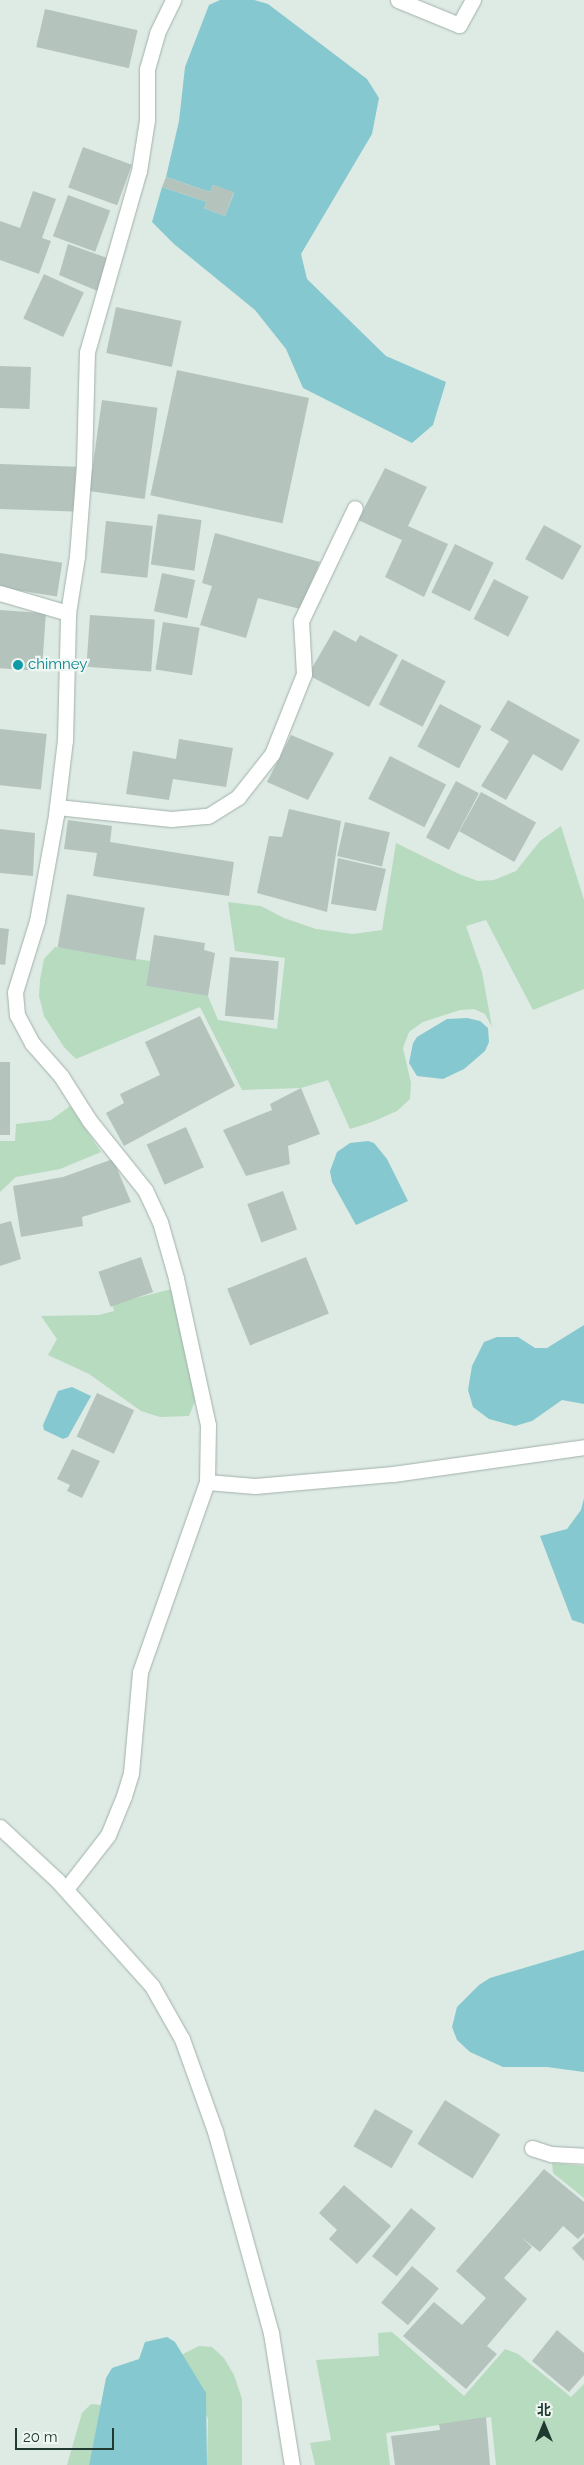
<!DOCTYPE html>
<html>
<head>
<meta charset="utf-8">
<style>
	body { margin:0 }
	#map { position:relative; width:584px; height:2465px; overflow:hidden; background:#deeae4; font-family:Raleway,"Noto Sans SC",sans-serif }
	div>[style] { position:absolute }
	.green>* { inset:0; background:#b7dbbf }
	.water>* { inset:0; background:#86c8cf }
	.building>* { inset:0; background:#b4c4bd; transform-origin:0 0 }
	.roads { filter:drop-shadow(0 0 1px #a1b1ab) drop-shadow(0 0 1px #a1b1ab) }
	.minor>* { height:15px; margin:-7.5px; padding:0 7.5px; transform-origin:7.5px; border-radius:7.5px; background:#fff }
	.dots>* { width:14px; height:14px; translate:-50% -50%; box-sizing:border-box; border:2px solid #eff7f2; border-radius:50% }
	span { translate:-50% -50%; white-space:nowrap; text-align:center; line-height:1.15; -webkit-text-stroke:4.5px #eff7f2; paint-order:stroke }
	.culture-label { font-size:15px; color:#0d838f }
	.left { translate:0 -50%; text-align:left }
	.north { position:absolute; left:519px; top:2400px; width:50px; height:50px; -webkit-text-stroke:4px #eff7f2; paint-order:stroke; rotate:0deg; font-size:14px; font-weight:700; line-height:20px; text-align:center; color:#203931 }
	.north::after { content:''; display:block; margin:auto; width:18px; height:22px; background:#203931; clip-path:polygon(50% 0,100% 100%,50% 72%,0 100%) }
	.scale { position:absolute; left:15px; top:2428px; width:99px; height:22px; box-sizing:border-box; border:2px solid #203931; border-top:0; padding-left:6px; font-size:15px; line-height:18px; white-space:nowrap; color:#203931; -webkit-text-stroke:4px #eff7f2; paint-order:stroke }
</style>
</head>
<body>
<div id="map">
	<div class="green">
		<div style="clip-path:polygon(561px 826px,584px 900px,584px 989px,533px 1010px,486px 920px,466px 926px,482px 972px,492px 1027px,485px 1014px,474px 1009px,460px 1010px,423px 1022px,409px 1032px,403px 1048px,411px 1083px,410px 1099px,397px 1111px,372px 1122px,350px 1129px,328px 1080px,301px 1088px,242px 1090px,200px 1007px,76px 1059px,64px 1047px,44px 1016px,39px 996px,40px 980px,44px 959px,55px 947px,150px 961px,146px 986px,208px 996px,218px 1020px,277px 1029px,285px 958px,235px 951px,228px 902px,261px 906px,284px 918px,316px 929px,353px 934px,382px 930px,396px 843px,459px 874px,478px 881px,494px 880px,516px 871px,540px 841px)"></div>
		<div style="clip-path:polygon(70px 1106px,101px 1152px,60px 1169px,16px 1177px,0 1192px,0 1141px,15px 1141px,16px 1124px,51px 1120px)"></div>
		<div style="clip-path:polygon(172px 1289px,188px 1353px,195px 1401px,189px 1416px,160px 1417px,141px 1411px,89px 1374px,48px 1355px,57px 1339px,41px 1316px,99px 1315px,114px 1311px,112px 1304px)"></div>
		<div style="clip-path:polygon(552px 2163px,584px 2166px,584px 2198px,553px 2173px)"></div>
		<div style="clip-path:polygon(392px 2332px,464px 2396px,505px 2349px,518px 2354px,571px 2397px,584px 2384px,584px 2465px,496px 2465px,491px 2417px,386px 2433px,390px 2465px,315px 2465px,310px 2443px,331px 2440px,316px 2360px,379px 2356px,378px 2333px)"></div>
		<div style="clip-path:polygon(199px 2346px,212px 2347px,224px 2358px,234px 2375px,242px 2399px,242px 2465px,207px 2465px,208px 2419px,181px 2355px)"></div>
		<div style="clip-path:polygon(91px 2404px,101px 2405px,89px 2465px,67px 2465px,82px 2413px)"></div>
	</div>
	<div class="water">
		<div style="clip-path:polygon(220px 0,254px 0,268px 4px,367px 79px,379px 98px,372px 134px,301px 254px,307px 279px,386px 356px,446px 382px,433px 425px,412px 443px,303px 388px,286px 349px,255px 310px,174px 244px,152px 222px,162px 187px,207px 202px,204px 208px,225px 216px,234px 193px,213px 185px,210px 192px,166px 177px,179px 121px,185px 67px,209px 5px)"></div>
		<div style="clip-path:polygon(467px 1018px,480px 1021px,488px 1028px,489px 1042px,485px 1051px,464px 1069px,443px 1079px,417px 1076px,409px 1063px,413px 1043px,417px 1037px,447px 1019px)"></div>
		<div style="clip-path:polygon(368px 1141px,374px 1143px,387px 1159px,408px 1201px,356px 1225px,332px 1182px,330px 1171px,337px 1152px,350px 1143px)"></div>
		<div style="clip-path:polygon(584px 1325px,584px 1404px,562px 1400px,532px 1421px,515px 1426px,489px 1419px,473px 1407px,468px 1390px,472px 1366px,484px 1342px,497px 1337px,518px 1337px,535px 1348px,547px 1348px)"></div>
		<div style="clip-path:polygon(72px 1387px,91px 1396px,68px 1437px,63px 1439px,44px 1430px,43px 1425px,58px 1391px)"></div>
		<div style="clip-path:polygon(584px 1498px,584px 1624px,572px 1620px,540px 1536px,567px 1529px,581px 1510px)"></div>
		<div style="clip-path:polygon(584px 1950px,584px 2072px,547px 2067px,503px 2067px,470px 2052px,457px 2040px,452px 2027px,457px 2007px,479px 1985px,490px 1978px)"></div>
		<div style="clip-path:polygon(167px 2337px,175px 2342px,206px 2393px,207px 2465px,89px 2465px,106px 2378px,112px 2368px,139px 2359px,145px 2342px)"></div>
	</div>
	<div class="building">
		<div style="left:45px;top:9px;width:95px;height:39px;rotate:13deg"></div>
		<div style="left:83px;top:147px;width:52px;height:43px;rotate:20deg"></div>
		<div style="clip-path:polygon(166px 177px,210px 192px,213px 185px,234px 192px,225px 216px,204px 208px,207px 202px,162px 187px)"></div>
		<div style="clip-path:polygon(33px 191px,56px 199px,42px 238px,51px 241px,39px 274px,0 260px,0 221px,20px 228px)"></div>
		<div style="left:68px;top:195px;width:45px;height:44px;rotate:20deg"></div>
		<div style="clip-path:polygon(68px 244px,110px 259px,100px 292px,59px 275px)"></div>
		<div style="left:44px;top:274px;width:44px;height:49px;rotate:25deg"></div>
		<div style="left:116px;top:307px;width:67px;height:47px;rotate:12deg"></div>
		<div style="left:0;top:366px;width:31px;height:42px;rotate:2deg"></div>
		<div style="left:177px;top:370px;width:135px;height:128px;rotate:12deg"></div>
		<div style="left:102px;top:400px;width:56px;height:92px;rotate:8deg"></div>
		<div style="left:0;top:464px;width:76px;height:45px;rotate:2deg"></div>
		<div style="clip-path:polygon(385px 468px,427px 487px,408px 526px,448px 544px,424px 597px,385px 577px,402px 540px,358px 520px)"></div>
		<div style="left:158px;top:514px;width:44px;height:51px;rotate:8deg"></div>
		<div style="left:106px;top:521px;width:47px;height:52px;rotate:6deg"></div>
		<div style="left:544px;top:525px;width:43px;height:39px;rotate:29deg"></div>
		<div style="clip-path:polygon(215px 533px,320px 562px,300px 609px,258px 598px,246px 638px,200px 625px,212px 586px,202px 583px)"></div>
		<div style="left:455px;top:544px;width:43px;height:54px;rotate:26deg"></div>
		<div style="left:0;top:553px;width:63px;height:34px;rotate:9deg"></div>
		<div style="left:162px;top:573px;width:34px;height:39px;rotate:12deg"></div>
		<div style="left:494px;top:579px;width:39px;height:45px;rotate:27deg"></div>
		<div style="left:0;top:610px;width:46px;height:58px;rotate:4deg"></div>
		<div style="left:90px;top:615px;width:65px;height:52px;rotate:4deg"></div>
		<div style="left:163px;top:622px;width:37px;height:48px;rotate:9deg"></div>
		<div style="clip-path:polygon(334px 630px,356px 642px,360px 635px,398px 655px,369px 707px,308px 675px)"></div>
		<div style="left:402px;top:659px;width:49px;height:51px;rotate:27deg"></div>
		<div style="clip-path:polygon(508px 700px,580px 740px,562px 771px,533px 754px,506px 800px,481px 786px,509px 741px,490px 730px)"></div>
		<div style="left:440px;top:704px;width:47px;height:48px;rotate:28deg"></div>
		<div style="left:0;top:729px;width:47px;height:56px;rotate:6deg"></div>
		<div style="clip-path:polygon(291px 735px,334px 753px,308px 800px,267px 782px)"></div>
		<div style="clip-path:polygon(179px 739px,233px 748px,226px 787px,173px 779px,169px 800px,126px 794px,133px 751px,176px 759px)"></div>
		<div style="left:390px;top:756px;width:63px;height:48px;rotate:27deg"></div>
		<div style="left:456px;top:781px;width:26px;height:64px;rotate:28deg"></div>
		<div style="left:481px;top:792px;width:63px;height:45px;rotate:29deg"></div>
		<div style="clip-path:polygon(289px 809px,341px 821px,327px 912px,257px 893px,269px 836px,282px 837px)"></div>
		<div style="clip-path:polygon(68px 820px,112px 826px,110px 842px,234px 862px,229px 896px,93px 876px,97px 853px,64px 849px)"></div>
		<div style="left:345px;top:822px;width:46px;height:35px;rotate:13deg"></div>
		<div style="clip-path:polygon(0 829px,35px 833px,33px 876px,0 873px)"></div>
		<div style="clip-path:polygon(338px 858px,386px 869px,376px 911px,331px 904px)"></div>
		<div style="left:67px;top:894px;width:79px;height:54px;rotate:10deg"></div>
		<div style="left:0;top:928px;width:9px;height:36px;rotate:6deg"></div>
		<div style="clip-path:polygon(154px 935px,205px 943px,204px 950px,215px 953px,208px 996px,146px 986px)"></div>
		<div style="left:230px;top:957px;width:49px;height:59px;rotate:5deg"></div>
		<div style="clip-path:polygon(200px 1016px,235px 1086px,124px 1146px,106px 1113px,124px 1103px,120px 1094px,160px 1075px,145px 1042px)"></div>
		<div style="left:0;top:1062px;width:10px;height:73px"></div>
		<div style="clip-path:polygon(301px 1088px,320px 1134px,288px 1146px,290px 1164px,246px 1176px,223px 1130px,272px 1110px,270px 1104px)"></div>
		<div style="left:186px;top:1127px;width:44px;height:43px;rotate:66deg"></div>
		<div style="clip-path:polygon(113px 1159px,131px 1202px,82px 1217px,83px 1226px,21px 1237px,13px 1186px,63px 1177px)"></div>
		<div style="left:283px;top:1191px;width:41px;height:38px;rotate:70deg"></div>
		<div style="clip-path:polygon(11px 1221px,21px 1259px,0 1266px,0 1224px)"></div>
		<div style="left:141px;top:1257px;width:37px;height:45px;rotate:71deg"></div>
		<div style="left:306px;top:1257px;width:61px;height:85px;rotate:68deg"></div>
		<div style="left:97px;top:1393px;width:41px;height:48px;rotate:25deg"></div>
		<div style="clip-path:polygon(72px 1449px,100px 1461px,82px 1498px,67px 1491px,70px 1485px,57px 1479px)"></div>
		<div style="left:445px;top:2100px;width:65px;height:52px;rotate:32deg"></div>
		<div style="left:375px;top:2109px;width:44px;height:43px;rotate:30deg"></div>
		<div style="clip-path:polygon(544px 2169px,584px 2202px,584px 2233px,578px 2239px,563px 2226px,540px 2252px,521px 2237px,532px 2247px,504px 2278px,527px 2299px,487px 2346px,497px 2354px,466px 2389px,403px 2336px,434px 2302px,462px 2325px,486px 2298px,456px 2271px)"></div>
		<div style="clip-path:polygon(344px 2185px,391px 2226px,357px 2264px,329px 2239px,337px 2230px,319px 2213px)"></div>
		<div style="left:411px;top:2208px;width:32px;height:62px;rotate:39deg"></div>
		<div style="clip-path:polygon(584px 2237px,584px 2261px,572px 2248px)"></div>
		<div style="left:412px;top:2266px;width:35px;height:48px;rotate:40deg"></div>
		<div style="clip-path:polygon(557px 2330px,584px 2353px,584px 2375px,569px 2392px,532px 2361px)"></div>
		<div style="clip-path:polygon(486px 2417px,490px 2465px,395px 2465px,391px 2436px,440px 2430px,439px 2424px)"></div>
	</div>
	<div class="roads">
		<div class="minor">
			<div style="left:398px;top:0;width:66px;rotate:22.3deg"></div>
			<div style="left:459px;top:25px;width:29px;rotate:-61deg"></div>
			<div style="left:0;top:593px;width:71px;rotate:16.4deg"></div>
			<div style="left:57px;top:807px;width:115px;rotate:6deg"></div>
			<div style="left:171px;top:819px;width:37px;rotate:-5deg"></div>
			<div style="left:208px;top:816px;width:36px;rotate:-32deg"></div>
			<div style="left:238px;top:797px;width:55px;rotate:-51.7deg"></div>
			<div style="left:272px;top:754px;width:86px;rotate:-68.2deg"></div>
			<div style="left:304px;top:674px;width:53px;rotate:-93.2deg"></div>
			<div style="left:301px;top:621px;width:125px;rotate:-64.5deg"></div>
			<div style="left:207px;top:1482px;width:48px;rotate:4.8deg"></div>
			<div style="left:255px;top:1486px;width:139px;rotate:-5deg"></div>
			<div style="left:393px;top:1474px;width:193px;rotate:-8deg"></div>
			<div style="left:0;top:1827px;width:78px;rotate:42.9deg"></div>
			<div style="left:57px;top:1880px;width:142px;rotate:48.1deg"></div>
			<div style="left:152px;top:1986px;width:61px;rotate:60.5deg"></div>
			<div style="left:182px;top:2039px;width:98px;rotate:70.3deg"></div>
			<div style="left:215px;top:2131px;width:210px;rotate:74.5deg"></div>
			<div style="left:271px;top:2333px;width:134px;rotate:81deg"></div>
			<div style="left:66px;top:1889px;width:68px;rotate:-52.1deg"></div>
			<div style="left:108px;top:1835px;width:42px;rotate:-67.7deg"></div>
			<div style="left:124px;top:1796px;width:24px;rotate:-73deg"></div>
			<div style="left:131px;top:1773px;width:101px;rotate:-84.9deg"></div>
			<div style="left:140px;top:1672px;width:201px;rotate:-70.6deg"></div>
			<div style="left:207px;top:1482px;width:57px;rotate:-89deg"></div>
			<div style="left:208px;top:1425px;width:150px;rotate:-102.3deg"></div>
			<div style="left:176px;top:1278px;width:58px;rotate:-105.9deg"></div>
			<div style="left:160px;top:1222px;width:35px;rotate:-115deg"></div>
			<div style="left:145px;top:1190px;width:90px;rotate:-128.7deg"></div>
			<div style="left:89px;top:1120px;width:52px;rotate:-122.5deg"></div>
			<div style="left:61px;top:1076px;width:44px;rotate:-131.3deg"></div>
			<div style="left:32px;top:1043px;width:32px;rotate:-118deg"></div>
			<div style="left:17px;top:1015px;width:23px;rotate:-95deg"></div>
			<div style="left:15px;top:992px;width:74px;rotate:-72.8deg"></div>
			<div style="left:37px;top:921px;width:108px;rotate:-79.8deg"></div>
			<div style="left:56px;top:815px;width:76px;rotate:-83.2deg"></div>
			<div style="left:65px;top:740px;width:127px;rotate:-88.6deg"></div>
			<div style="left:68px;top:613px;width:58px;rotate:-81deg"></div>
			<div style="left:77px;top:556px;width:91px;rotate:-85.6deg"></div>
			<div style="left:84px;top:465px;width:113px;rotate:-88.5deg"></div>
			<div style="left:87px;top:352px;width:188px;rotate:-74deg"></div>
			<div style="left:139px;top:171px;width:52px;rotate:-81.1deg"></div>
			<div style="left:147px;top:120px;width:51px;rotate:-90deg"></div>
			<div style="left:147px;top:69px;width:37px;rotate:-74deg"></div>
			<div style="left:157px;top:33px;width:37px;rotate:-64deg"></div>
			<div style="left:532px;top:2148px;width:20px;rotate:18deg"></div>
			<div style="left:551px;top:2154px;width:33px;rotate:3deg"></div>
		</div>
	</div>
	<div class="dots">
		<div style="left:18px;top:665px;background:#0f9aa8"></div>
	</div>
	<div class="culture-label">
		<span class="left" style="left:28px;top:665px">chimney</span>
	</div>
	<div class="north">北</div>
	<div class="scale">20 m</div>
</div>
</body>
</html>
